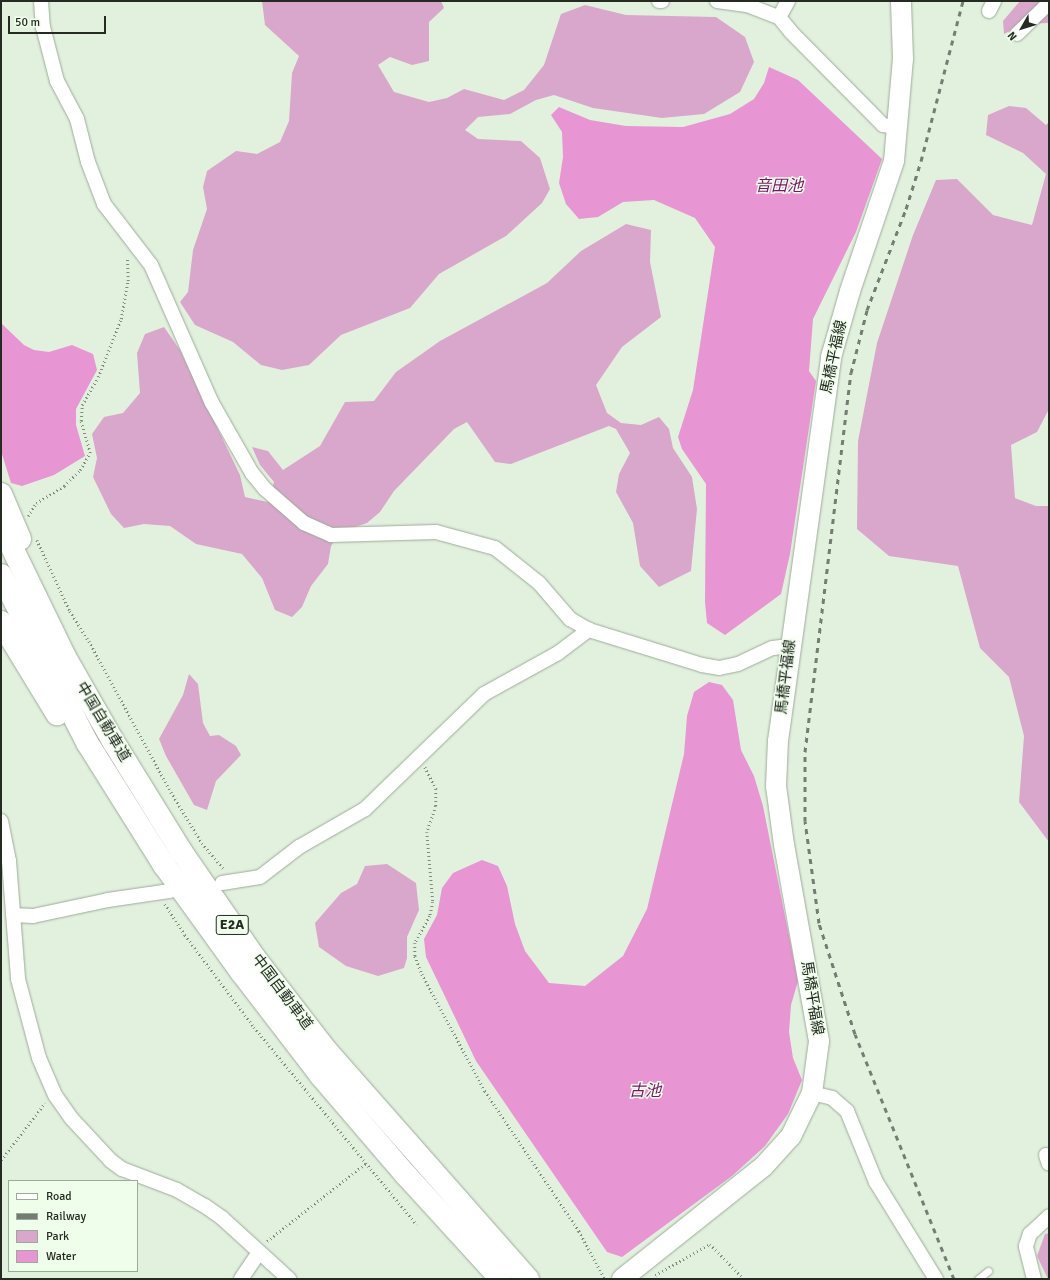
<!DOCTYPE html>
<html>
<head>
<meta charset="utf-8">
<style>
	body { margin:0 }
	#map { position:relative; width:1050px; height:1280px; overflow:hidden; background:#e2f1de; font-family:Signika,"Noto Sans JP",sans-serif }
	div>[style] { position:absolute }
	.green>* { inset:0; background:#daa7cc }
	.water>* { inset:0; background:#e795d3 }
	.path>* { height:2.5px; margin-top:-1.25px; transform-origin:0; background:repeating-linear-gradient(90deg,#808a7d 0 1px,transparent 0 4px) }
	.roads { filter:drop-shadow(0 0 1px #9dab99) drop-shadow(0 0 1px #9dab99) }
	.lane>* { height:7px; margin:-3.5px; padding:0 3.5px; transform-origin:3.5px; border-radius:3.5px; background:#fff }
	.street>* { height:14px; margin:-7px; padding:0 7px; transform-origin:7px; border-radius:7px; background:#fff }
	.secondary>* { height:20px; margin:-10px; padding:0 10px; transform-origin:10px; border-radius:10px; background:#fff }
	.highway>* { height:22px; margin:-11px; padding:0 11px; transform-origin:11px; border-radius:11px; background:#fff }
	.rail>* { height:3px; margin-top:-1.5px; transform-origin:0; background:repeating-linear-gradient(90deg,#747d71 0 5px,transparent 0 10px) }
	span { translate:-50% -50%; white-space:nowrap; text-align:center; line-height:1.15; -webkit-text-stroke:3px #effeeb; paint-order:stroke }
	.shield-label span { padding:1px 3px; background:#effeeb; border:1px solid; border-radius:3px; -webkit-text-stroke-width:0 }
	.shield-label { font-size:14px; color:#252a23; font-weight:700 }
	.street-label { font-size:15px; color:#252a23 }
	.water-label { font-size:16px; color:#771666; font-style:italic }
	.frame { position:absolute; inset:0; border:2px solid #252a23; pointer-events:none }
	.legend { position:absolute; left:8px; top:1180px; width:130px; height:92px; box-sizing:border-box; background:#effeeb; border:1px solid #9ea99b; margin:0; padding:5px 7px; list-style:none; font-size:12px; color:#252a23 }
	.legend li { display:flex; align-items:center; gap:8px; height:20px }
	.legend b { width:20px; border:1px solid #9ea99b }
	.north { position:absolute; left:1002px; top:8px; width:40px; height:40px; -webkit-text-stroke:3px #effeeb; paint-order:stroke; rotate:231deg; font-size:11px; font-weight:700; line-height:16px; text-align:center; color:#252a23 }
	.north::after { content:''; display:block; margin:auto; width:14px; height:18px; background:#252a23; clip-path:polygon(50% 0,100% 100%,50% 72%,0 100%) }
	.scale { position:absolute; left:8px; top:16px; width:98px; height:18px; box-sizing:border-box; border:2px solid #252a23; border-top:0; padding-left:5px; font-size:12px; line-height:14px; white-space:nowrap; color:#252a23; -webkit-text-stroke:3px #effeeb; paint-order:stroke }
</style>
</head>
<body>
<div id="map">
	<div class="green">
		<div style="clip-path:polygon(262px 1px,441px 1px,444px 8px,429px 22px,429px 61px,412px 65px,390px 57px,378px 65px,394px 92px,429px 102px,447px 98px,464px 89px,504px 100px,524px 90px,544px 65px,561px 14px,585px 5px,626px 15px,716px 17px,745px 37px,754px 62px,740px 92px,704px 114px,662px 118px,593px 108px,554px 95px,536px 100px,510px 114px,478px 117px,465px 130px,478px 139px,521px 141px,540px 158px,550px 189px,542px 203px,506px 236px,439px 274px,410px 308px,341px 335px,309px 365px,282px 370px,261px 365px,233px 342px,195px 325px,180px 302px,188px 292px,193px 250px,207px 209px,203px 187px,207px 171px,236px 151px,257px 154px,280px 142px,289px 121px,292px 73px,299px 56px,265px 25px)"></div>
		<div style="clip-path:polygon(1020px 1px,1049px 1px,1049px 23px,1023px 24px,1004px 34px,1003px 21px)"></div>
		<div style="clip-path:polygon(1009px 106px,1026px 108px,1046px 125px,1049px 122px,1049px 409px,1037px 432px,1011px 445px,1015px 498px,1036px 506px,1049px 506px,1049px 842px,1019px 802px,1024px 736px,1009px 677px,980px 648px,958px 566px,889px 556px,857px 529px,858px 441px,877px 343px,913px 235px,936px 180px,957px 179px,993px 215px,1032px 225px,1046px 174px,1023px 153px,986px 135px,988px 115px)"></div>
		<div style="clip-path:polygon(626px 224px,651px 230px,650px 262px,661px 317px,622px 347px,596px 385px,607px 413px,621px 423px,641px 425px,659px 417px,669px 429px,673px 448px,692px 477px,697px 509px,691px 571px,659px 587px,640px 566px,633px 523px,616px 492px,619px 474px,630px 453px,616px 429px,609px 426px,511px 464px,495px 462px,467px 422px,454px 429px,394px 491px,380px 512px,367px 523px,340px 532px,331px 546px,328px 564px,311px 586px,302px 607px,292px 617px,275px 610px,262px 578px,242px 554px,196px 544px,170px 526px,144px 524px,124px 528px,111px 514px,93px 477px,97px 458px,92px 434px,104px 417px,123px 413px,140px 393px,137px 353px,145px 334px,164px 327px,180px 350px,240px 475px,245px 497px,268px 502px,274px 482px,260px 465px,252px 447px,268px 451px,283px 470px,320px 446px,345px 402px,374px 401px,396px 372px,440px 341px,547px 283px,581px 251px)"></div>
		<div style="clip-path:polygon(189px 674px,198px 684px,203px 723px,210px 736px,219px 735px,236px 746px,241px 755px,216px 781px,207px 810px,194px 805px,166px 756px,159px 739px,183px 695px)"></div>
		<div style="clip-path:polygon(387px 864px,416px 883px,419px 910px,407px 937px,407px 958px,404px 968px,378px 976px,346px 966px,319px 947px,315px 923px,341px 893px,357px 884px,365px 866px)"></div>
		<div style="clip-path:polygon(1049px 1233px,1049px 1279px,1048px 1279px,1037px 1256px,1045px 1234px)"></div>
	</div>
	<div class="water">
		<div style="clip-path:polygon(769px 67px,798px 80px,882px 159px,856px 232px,813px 319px,809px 371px,816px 381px,790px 554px,781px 594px,725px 635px,707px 623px,705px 602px,706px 484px,682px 449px,678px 437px,693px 390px,715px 247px,695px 218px,654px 200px,623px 202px,598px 217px,579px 219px,566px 204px,559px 183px,563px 157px,562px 132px,551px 115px,559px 107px,590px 120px,626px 126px,683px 127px,730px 114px,754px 99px,764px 83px)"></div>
		<div style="clip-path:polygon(1px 323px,24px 345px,34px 350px,49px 352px,72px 345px,93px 354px,97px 370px,76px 409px,76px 425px,85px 456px,54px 475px,22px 486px,11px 483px,1px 451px)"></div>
		<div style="clip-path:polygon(709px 682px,722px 685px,733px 700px,741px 750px,754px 776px,763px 806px,798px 981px,791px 1005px,789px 1032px,793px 1058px,802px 1080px,788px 1114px,765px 1146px,732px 1176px,622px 1257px,607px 1252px,476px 1061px,426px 957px,424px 939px,437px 915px,442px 888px,453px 873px,482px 860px,498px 866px,507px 886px,515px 924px,525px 951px,549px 983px,585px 986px,623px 956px,647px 909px,684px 754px,687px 716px,694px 692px)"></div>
	</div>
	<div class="path">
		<div style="left:28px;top:516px;width:15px;rotate:-58deg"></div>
		<div style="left:36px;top:503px;width:33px;rotate:-31deg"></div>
		<div style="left:64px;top:486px;width:23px;rotate:-45deg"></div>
		<div style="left:80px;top:470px;width:20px;rotate:-60deg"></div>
		<div style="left:90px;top:453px;width:33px;rotate:-106deg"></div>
		<div style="left:81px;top:421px;width:16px;rotate:-86deg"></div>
		<div style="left:82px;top:405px;width:32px;rotate:-60deg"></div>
		<div style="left:98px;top:377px;width:62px;rotate:-68.4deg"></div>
		<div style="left:121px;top:319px;width:39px;rotate:-80deg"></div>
		<div style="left:128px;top:281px;width:24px;rotate:-92deg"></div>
		<div style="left:37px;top:540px;width:78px;rotate:65.1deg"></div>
		<div style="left:70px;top:611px;width:36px;rotate:58deg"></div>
		<div style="left:89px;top:641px;width:172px;rotate:61.5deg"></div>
		<div style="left:171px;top:792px;width:60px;rotate:58.7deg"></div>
		<div style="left:202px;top:843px;width:35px;rotate:50deg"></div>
		<div style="left:425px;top:767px;width:25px;rotate:63deg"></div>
		<div style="left:436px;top:789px;width:17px;rotate:90deg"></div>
		<div style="left:436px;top:806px;width:28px;rotate:109deg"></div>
		<div style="left:427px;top:832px;width:70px;rotate:85.1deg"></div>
		<div style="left:433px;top:902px;width:14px;rotate:102deg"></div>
		<div style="left:430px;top:916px;width:31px;rotate:119deg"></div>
		<div style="left:415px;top:943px;width:13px;rotate:90deg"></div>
		<div style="left:415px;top:956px;width:19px;rotate:69deg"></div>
		<div style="left:422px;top:974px;width:133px;rotate:61.7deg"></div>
		<div style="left:485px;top:1091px;width:169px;rotate:56.1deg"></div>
		<div style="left:579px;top:1231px;width:55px;rotate:61.6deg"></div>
		<div style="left:165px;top:904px;width:37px;rotate:57deg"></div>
		<div style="left:185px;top:935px;width:115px;rotate:53.1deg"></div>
		<div style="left:254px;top:1027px;width:256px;rotate:50.5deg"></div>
		<div style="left:1px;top:1160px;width:72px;rotate:-52.3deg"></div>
		<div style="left:267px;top:1241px;width:125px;rotate:-38.2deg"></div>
		<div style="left:655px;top:1275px;width:63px;rotate:-29.4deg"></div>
		<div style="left:710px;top:1244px;width:49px;rotate:45.8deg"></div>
	</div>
	<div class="roads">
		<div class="lane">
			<div style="left:978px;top:1279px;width:13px;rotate:-39deg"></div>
		</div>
		<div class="street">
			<div style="left:41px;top:1px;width:26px;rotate:86deg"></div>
			<div style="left:43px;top:27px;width:56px;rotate:75.5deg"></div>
			<div style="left:57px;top:81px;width:43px;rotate:62.2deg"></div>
			<div style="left:77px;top:119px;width:44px;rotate:75.7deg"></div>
			<div style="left:88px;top:162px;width:45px;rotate:69.1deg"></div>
			<div style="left:104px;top:204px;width:77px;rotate:52.4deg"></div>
			<div style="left:151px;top:265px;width:151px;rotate:66.2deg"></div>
			<div style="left:212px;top:403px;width:81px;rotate:60.3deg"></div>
			<div style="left:252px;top:473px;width:21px;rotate:51deg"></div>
			<div style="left:265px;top:489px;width:52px;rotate:41.1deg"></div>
			<div style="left:304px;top:523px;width:30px;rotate:24deg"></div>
			<div style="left:331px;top:535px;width:105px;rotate:-1.6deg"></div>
			<div style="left:436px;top:532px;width:61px;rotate:15.2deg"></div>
			<div style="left:495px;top:548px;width:56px;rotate:38.5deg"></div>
			<div style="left:539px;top:583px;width:48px;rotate:49.3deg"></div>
			<div style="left:570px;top:619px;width:22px;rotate:30deg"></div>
			<div style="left:589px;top:630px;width:118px;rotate:17.2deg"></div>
			<div style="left:702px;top:665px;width:17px;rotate:10deg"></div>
			<div style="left:719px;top:668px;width:19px;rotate:-12deg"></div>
			<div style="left:738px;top:664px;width:38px;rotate:-25deg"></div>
			<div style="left:773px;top:648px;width:16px;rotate:-7deg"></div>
			<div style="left:659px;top:1px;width:3px"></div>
			<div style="left:717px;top:1px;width:30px;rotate:8deg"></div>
			<div style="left:747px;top:5px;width:34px;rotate:21deg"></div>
			<div style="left:788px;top:1px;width:18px;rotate:119deg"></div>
			<div style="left:779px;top:17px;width:19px;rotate:51deg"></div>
			<div style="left:791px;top:32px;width:131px;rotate:45.3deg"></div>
			<div style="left:883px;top:125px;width:16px;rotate:11deg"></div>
			<div style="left:989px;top:11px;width:11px;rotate:-63deg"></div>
			<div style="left:1017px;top:34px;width:45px;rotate:-44.1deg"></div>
			<div style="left:1px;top:821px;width:41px;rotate:78.7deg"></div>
			<div style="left:9px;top:861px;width:118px;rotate:85.6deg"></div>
			<div style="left:18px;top:979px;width:82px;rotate:75.1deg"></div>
			<div style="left:39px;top:1058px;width:40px;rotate:66.6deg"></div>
			<div style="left:55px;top:1095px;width:29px;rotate:55deg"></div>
			<div style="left:72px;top:1119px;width:57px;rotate:47.1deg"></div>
			<div style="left:111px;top:1161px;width:14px;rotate:36deg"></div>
			<div style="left:122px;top:1169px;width:59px;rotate:20.9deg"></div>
			<div style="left:177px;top:1190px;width:32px;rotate:30deg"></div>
			<div style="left:205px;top:1206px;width:21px;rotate:35deg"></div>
			<div style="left:222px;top:1218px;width:91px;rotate:42.3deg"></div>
			<div style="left:222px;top:883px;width:38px;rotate:-9deg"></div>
			<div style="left:260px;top:877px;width:49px;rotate:-37.6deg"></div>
			<div style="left:299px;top:847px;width:76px;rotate:-29.9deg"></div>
			<div style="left:365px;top:809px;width:165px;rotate:-44deg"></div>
			<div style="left:484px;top:694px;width:85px;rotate:-29deg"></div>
			<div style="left:558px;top:653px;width:39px;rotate:-37deg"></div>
			<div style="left:13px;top:915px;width:20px;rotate:3deg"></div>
			<div style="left:33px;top:916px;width:77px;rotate:-12deg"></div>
			<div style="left:108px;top:900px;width:63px;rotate:-8.3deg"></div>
			<div style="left:812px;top:1093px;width:21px;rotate:14deg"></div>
			<div style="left:832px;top:1098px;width:20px;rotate:41deg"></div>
			<div style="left:847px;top:1111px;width:77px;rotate:67.8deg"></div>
			<div style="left:876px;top:1182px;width:114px;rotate:58.3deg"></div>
			<div style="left:1046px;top:1155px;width:9px;rotate:72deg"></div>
			<div style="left:241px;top:1279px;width:32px;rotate:-56deg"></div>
			<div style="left:1034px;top:1279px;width:34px;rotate:-104deg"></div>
			<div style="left:1026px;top:1246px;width:13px;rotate:-72deg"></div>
			<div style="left:1030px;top:1234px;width:26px;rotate:-43deg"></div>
		</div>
		<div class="secondary">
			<div style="left:622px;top:1279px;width:180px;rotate:-38.5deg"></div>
			<div style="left:763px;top:1167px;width:42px;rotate:-47.9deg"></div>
			<div style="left:791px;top:1136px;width:48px;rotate:-64deg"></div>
			<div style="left:812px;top:1093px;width:52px;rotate:-82.3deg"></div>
			<div style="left:819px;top:1041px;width:199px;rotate:-100.1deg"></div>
			<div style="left:784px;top:845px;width:60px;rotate:-97.7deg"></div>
			<div style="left:776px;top:786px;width:45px;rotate:-87.5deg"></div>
			<div style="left:778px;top:741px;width:388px;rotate:-82.1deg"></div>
			<div style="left:831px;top:357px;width:69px;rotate:-73.9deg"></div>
			<div style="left:850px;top:291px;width:137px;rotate:-71.3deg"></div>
			<div style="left:894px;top:161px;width:102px;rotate:-85deg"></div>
			<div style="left:903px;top:59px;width:58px;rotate:-92deg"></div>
		</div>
		<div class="highway">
			<div style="left:1px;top:494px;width:49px;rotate:67.1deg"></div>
			<div style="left:1px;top:525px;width:147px;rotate:64.1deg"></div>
			<div style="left:65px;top:657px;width:97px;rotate:60.3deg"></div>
			<div style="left:113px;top:741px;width:129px;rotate:58.3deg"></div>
			<div style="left:181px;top:851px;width:129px;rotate:55.4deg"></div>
			<div style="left:254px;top:957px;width:116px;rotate:52.3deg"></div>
			<div style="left:325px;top:1049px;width:307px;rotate:48.6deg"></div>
			<div style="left:1px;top:575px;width:190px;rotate:62.8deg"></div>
			<div style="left:88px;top:744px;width:143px;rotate:57.9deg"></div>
			<div style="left:164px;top:865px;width:133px;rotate:54.2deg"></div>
			<div style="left:242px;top:973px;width:130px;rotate:52.5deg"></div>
			<div style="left:321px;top:1076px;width:130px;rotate:49.4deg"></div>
			<div style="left:406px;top:1175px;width:141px;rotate:47.6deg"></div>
			<div style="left:1px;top:622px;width:108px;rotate:58.7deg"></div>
		</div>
	</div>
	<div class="rail">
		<div style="left:954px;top:1279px;width:264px;rotate:-112deg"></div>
		<div style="left:855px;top:1034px;width:117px;rotate:-108deg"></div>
		<div style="left:819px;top:923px;width:103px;rotate:-97.8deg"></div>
		<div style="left:805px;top:821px;width:69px;rotate:-90deg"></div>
		<div style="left:805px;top:752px;width:382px;rotate:-83.1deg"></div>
		<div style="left:851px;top:373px;width:65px;rotate:-75.7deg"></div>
		<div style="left:867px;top:310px;width:108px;rotate:-68.9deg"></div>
		<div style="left:906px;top:209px;width:50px;rotate:-72.6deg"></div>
		<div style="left:921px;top:161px;width:165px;rotate:-75.3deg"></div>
	</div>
	<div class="shield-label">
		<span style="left:232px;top:925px">E2A</span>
	</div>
	<div class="street-label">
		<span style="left:834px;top:357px;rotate:-78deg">馬橋平福線</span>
		<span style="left:786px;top:677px;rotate:-83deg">馬橋平福線</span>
		<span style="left:103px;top:722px;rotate:59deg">中国自動車道</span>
		<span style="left:282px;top:992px;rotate:53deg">中国自動車道</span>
		<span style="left:812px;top:998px;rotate:81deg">馬橋平福線</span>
	</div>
	<div class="water-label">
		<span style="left:779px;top:186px">音田池</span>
		<span style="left:645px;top:1091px">古池</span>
	</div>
	<div class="frame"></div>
	<ul class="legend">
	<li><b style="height:5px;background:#fff"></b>Road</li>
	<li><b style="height:5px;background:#747d71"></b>Railway</li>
	<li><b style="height:11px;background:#daa7cc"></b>Park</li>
	<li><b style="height:11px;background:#e795d3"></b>Water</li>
	</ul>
	<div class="north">N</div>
	<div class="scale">50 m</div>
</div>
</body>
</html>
